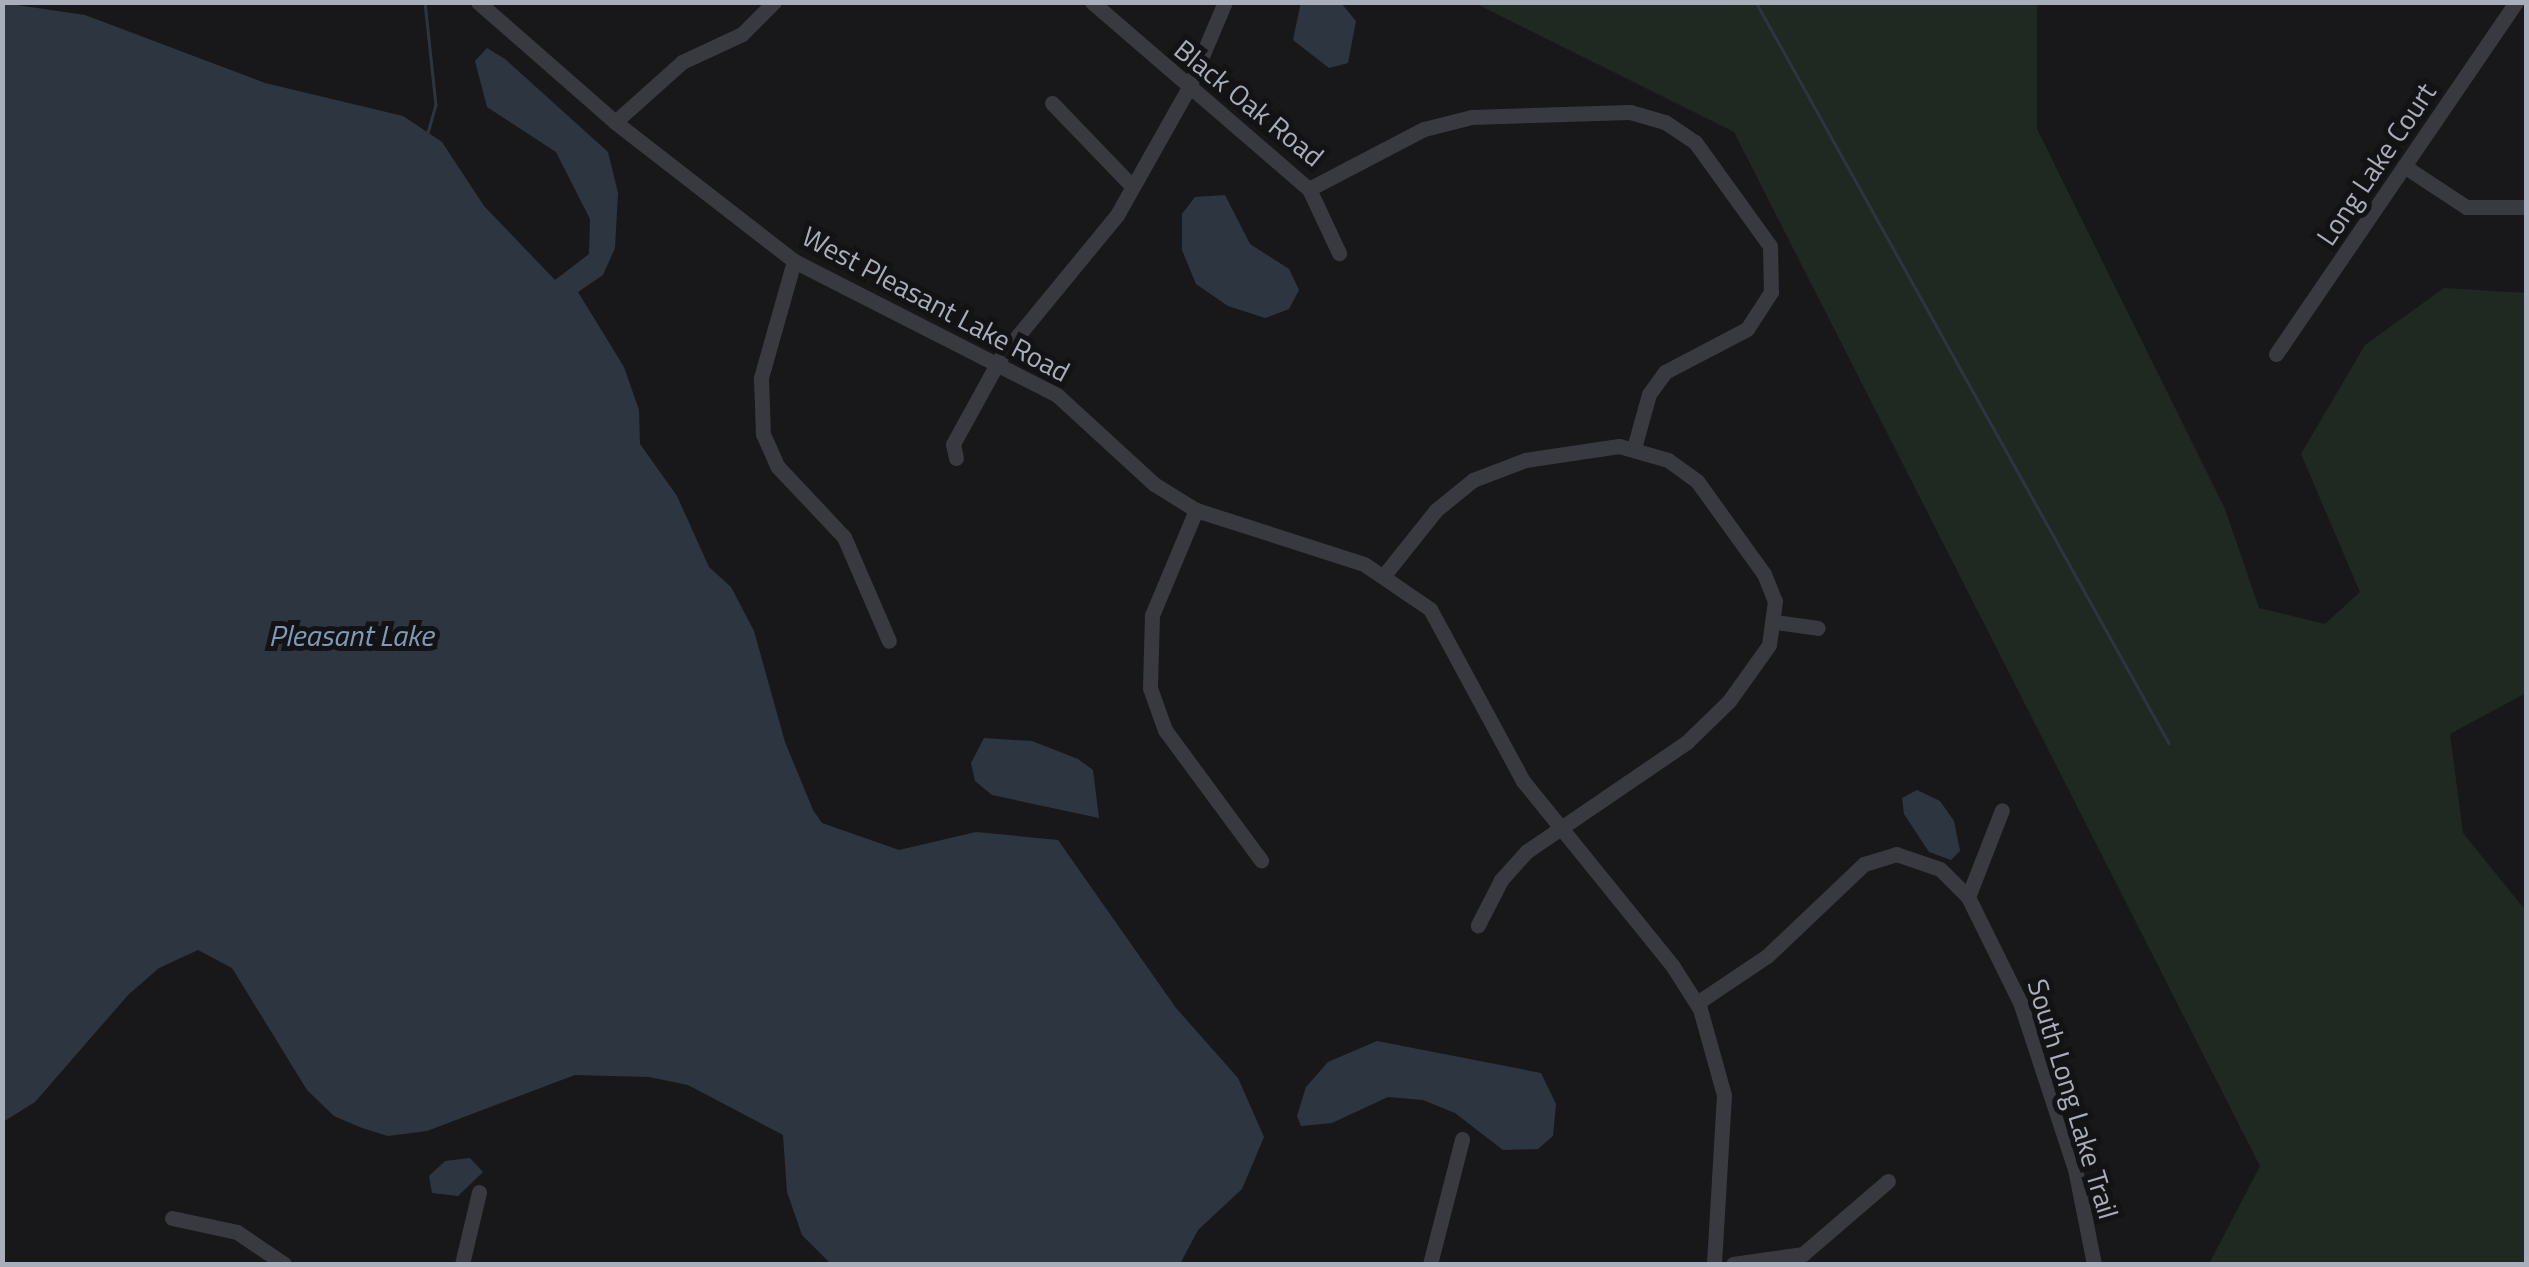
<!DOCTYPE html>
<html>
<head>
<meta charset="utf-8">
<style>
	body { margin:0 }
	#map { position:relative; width:2529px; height:1267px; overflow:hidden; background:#18181a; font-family:"Titillium Web",sans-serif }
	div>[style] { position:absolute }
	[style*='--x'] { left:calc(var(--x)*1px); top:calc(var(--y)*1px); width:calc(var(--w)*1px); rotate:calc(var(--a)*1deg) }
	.green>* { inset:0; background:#1f2921 }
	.water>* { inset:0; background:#2d3640 }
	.stream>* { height:2.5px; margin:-1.25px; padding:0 1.25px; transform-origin:1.25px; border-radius:1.25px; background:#2d3640 }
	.minor>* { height:15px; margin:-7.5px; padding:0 7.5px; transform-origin:7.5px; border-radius:7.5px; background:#393940 }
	span { translate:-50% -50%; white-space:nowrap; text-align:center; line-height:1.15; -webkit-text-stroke:10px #131315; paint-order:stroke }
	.street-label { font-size:28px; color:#a9aebb }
	.water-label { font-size:30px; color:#7e9ab8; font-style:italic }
	.frame { position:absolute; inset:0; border:5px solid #a9aebb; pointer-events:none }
</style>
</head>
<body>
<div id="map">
	<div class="green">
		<div style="clip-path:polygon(1475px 3px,2037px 3px,2037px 129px,2225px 509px,2259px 608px,2325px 624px,2360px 592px,2301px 454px,2365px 345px,2444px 288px,2526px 293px,2526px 693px,2450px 734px,2463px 833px,2526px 911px,2526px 1264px,2209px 1264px,2260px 1166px,1734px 132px)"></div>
	</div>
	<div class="water">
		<div style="clip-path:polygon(1301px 2px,1341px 3px,1356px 21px,1348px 63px,1329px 68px,1293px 40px)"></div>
		<div style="clip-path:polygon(3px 3px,85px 15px,265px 83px,403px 116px,442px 142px,484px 206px,555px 280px,589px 254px,590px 219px,556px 152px,487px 107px,475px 61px,487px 48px,505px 59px,608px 152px,618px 193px,615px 248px,603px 275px,578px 292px,624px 367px,639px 410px,640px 444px,677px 496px,709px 567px,731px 587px,754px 631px,785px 742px,813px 810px,822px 823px,899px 850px,976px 832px,1058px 840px,1176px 1008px,1238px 1078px,1264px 1137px,1242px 1189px,1198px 1230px,1180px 1264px,831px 1264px,802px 1235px,787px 1192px,783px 1135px,688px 1085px,649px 1077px,575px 1075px,427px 1131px,388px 1136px,362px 1128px,334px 1116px,307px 1090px,232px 968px,198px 950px,159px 968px,128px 995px,35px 1102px,3px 1122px)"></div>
		<div style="clip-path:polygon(1225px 195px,1250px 244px,1289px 269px,1299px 290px,1289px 309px,1265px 318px,1228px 306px,1196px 284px,1182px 250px,1182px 214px,1195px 197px)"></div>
		<div style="clip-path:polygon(984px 738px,1032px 741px,1078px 759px,1093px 770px,1099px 818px,992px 795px,975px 781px,971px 763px)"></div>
		<div style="clip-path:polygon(1917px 790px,1940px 801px,1954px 821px,1960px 851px,1951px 860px,1929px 852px,1904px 814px,1902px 798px)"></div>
		<div style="clip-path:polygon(1377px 1041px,1541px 1073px,1556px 1104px,1553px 1136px,1538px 1149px,1503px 1150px,1455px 1113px,1423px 1100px,1388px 1097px,1332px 1123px,1301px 1126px,1297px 1116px,1306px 1087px,1328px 1062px)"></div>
		<div style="clip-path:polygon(470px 1158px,483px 1172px,458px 1196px,432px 1193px,429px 1176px,445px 1161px)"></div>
	</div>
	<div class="stream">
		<div style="--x:425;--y:2;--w:104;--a:83.9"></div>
		<div style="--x:436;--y:105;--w:29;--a:106"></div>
		<div style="--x:1756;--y:2;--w:848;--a:60.87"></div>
	</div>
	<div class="minor">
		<div style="--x:478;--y:2;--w:182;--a:41.2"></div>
		<div style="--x:615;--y:122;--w:227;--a:37.8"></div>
		<div style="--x:794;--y:261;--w:295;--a:27"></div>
		<div style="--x:1057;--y:395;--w:132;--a:42.5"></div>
		<div style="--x:1154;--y:484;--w:49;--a:31.8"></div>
		<div style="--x:1196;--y:510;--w:176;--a:17.8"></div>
		<div style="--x:1364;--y:564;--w:80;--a:34.3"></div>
		<div style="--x:1430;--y:609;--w:196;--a:61.6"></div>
		<div style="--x:1523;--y:781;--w:237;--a:51"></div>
		<div style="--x:1672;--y:965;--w:52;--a:57.5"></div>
		<div style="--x:1700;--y:1009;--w:89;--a:74.4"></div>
		<div style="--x:1724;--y:1095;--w:169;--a:93.4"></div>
		<div style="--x:1092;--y:2;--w:286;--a:40.8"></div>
		<div style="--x:1309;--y:189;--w:71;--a:64.9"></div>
		<div style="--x:1052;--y:103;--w:114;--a:46.1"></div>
		<div style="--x:615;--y:122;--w:90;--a:-41.8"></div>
		<div style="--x:682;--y:62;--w:66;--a:-25"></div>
		<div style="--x:742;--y:34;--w:45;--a:-45"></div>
		<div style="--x:2404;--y:166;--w:74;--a:33.5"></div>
		<div style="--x:2466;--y:207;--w:60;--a:0"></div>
		<div style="--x:1309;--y:189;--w:130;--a:-27.6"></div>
		<div style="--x:1424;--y:129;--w:49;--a:-14.3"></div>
		<div style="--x:1471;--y:117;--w:159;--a:-1.8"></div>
		<div style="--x:1630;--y:112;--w:36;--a:16"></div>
		<div style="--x:1665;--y:122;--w:36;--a:34"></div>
		<div style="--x:1695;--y:142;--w:128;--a:54.2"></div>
		<div style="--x:1770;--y:246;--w:46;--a:88.8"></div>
		<div style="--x:1771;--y:292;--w:44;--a:123"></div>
		<div style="--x:1747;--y:329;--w:93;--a:152.3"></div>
		<div style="--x:1665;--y:372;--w:27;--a:126"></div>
		<div style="--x:1649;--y:394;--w:56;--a:105.5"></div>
		<div style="--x:794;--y:261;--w:122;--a:105.8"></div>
		<div style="--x:761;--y:378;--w:56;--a:88"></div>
		<div style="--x:763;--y:434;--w:36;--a:66"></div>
		<div style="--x:778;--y:467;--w:96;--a:46.7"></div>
		<div style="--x:844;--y:537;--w:113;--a:66.6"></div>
		<div style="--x:2276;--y:354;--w:426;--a:-55.7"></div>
		<div style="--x:956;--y:458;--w:14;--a:-102"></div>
		<div style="--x:953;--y:444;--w:102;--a:-61.2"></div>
		<div style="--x:1002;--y:355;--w:181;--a:-50.6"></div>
		<div style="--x:1117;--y:215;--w:145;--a:-60.6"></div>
		<div style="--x:1188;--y:89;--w:95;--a:-67"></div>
		<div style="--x:1196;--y:510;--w:114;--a:112.7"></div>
		<div style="--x:1152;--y:615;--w:73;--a:91.6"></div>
		<div style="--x:1150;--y:688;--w:45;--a:70.3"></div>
		<div style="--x:1165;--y:730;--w:162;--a:53.6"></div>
		<div style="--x:1385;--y:574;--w:82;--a:-51.4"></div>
		<div style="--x:1436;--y:510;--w:48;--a:-39"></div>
		<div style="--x:1473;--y:480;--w:56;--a:-21"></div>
		<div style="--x:1525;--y:460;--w:95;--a:-8.5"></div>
		<div style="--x:1619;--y:446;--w:51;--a:15.9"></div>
		<div style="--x:1668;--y:460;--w:36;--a:36"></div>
		<div style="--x:1697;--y:481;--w:115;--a:54.2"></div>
		<div style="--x:1764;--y:574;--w:29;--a:68"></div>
		<div style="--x:1775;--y:601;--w:44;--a:97.8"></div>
		<div style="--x:1769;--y:645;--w:69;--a:125.5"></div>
		<div style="--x:1729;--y:701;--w:59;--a:135.7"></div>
		<div style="--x:1687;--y:742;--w:194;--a:145.7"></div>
		<div style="--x:1527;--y:851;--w:39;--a:132"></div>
		<div style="--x:1501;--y:880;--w:51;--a:117.1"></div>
		<div style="--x:1776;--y:622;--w:42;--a:8.1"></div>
		<div style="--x:1968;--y:897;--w:93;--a:-68.7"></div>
		<div style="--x:1697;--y:1003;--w:84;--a:-33.9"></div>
		<div style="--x:1767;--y:956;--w:134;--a:-43.5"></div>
		<div style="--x:1864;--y:864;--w:34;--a:-17"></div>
		<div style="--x:1896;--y:854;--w:46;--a:18.8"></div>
		<div style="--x:1940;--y:869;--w:40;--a:45"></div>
		<div style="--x:1968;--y:897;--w:117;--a:63.7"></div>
		<div style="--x:2020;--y:1002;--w:176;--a:71.8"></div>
		<div style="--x:2075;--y:1169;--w:97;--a:78.7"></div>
		<div style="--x:172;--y:1218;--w:66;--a:12.2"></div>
		<div style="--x:237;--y:1232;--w:57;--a:34.2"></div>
		<div style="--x:462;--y:1264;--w:74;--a:-76.7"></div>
		<div style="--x:1430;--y:1264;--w:129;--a:-75.6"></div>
		<div style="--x:1733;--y:1264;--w:71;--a:-8.1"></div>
		<div style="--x:1803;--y:1254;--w:112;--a:-40.7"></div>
	</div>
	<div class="street-label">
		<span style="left:1249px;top:103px;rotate:39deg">Black Oak Road</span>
		<span style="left:2376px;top:164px;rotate:-56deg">Long Lake Court</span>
		<span style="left:936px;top:304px;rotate:28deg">West Pleasant Lake Road</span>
		<span style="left:2073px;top:1099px;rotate:73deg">South Long Lake Trail</span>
	</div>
	<div class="water-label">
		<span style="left:351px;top:635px">Pleasant Lake</span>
	</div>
	<div class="frame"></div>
</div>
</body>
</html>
